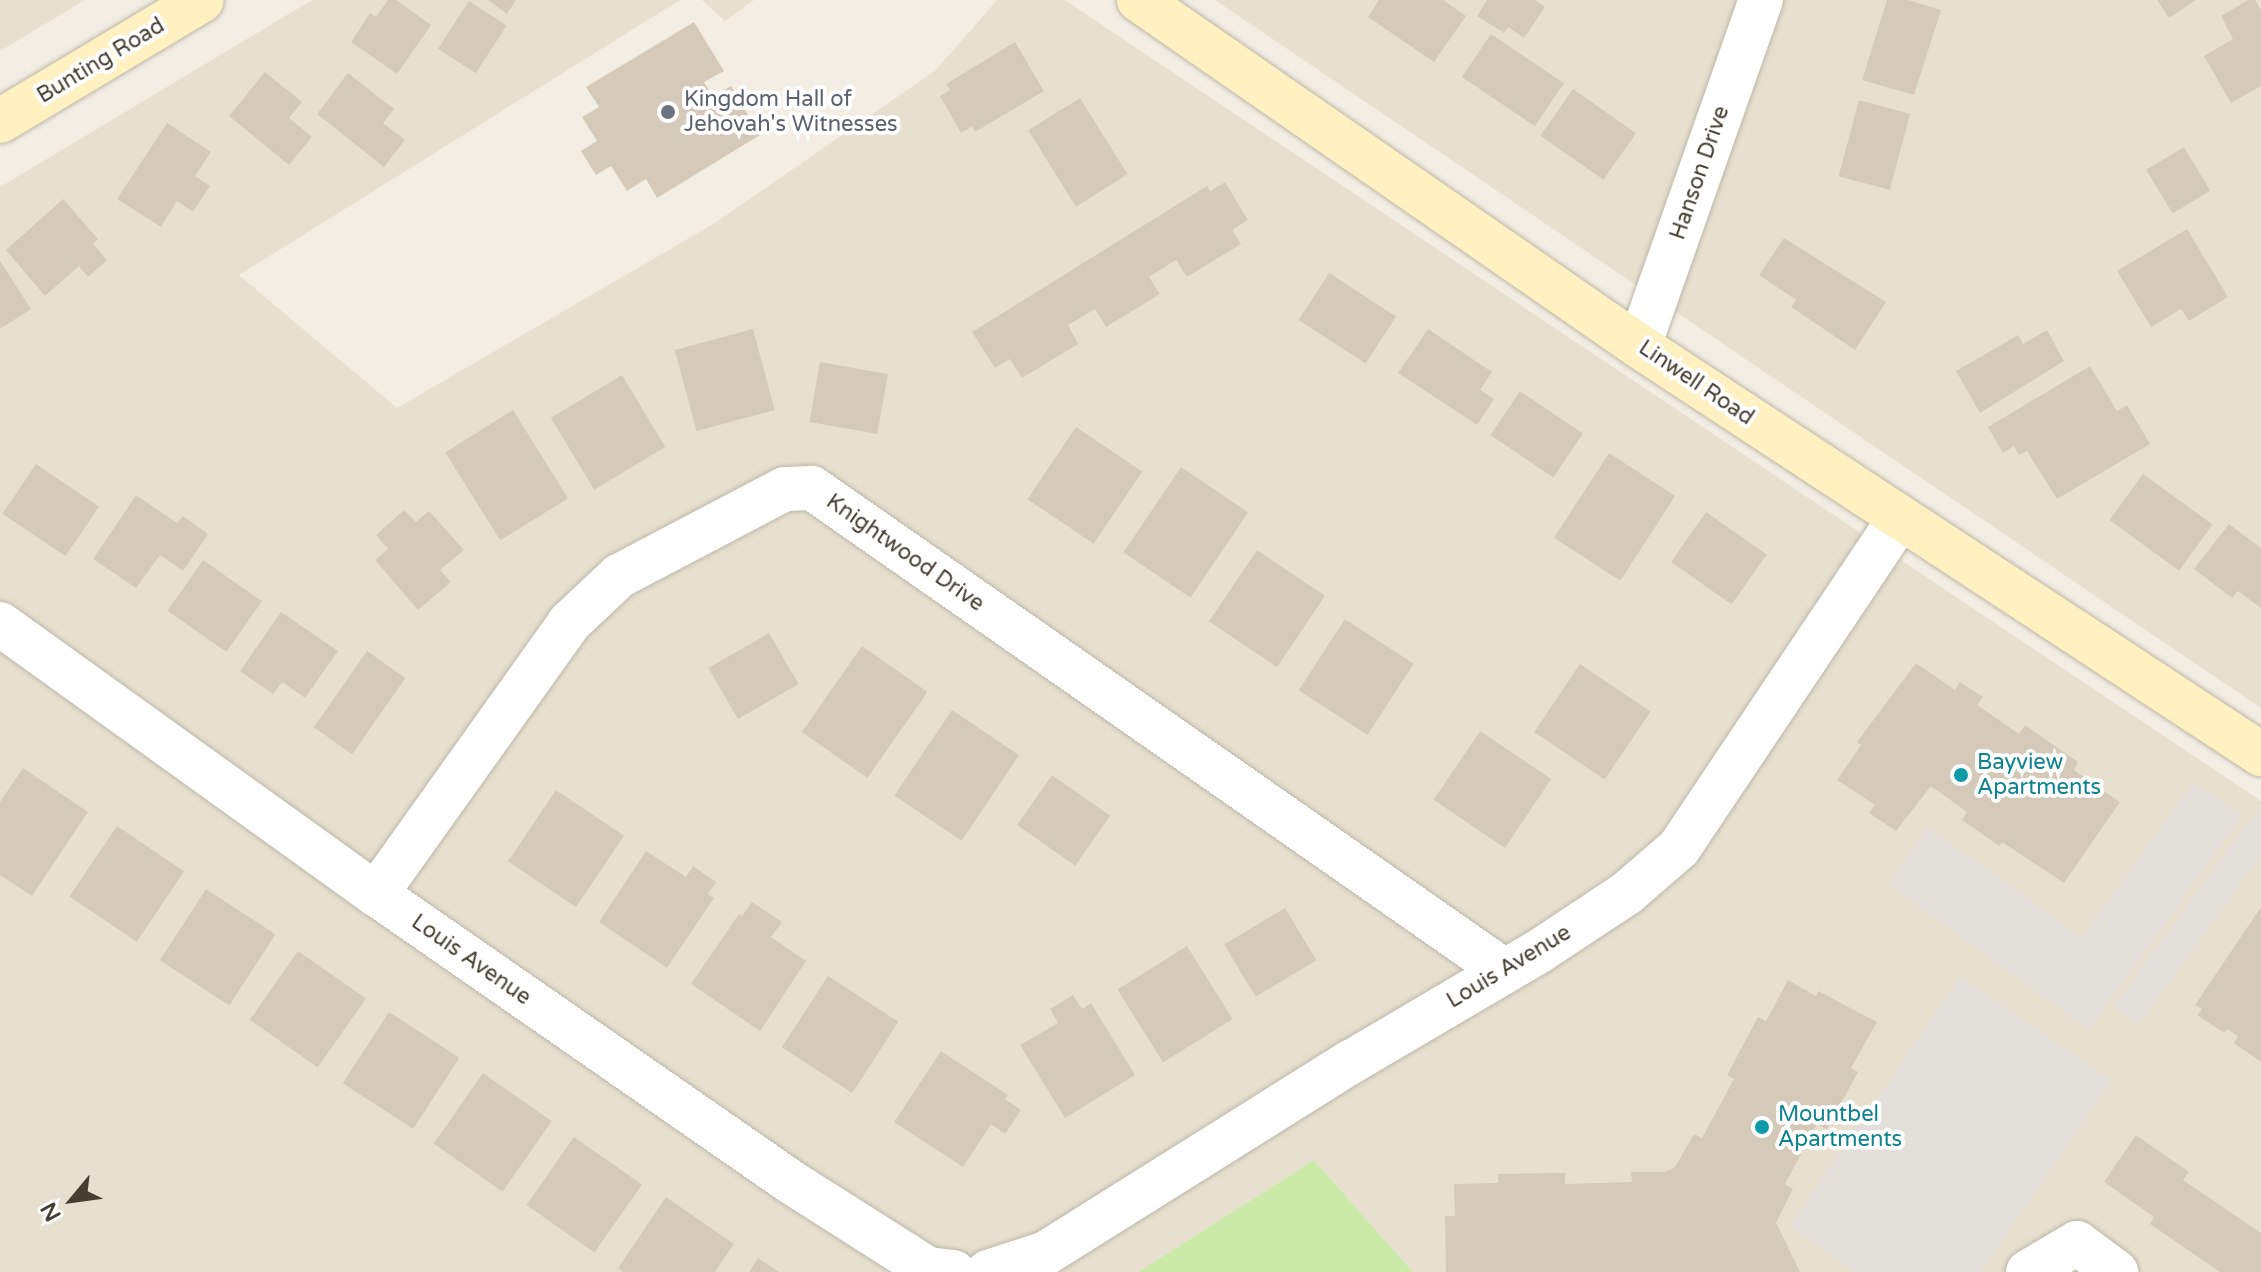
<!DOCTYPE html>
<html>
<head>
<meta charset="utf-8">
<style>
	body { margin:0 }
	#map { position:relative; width:2261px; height:1272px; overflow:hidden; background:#f3eee4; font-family:"Varela Round",sans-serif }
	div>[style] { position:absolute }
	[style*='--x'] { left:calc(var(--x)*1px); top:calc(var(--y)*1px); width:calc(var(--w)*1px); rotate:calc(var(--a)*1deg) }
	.residential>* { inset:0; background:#e7e0d1 }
	.green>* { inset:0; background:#cce9aa }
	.parking>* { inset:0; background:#e3e0dc }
	.building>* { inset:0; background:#d5cab9; transform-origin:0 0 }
	.roads { filter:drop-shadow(0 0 2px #beb6a6) drop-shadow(0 0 2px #beb6a6) }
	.minor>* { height:44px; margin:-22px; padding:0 22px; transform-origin:22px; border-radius:22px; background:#fff }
	.secondary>* { height:44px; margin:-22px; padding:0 22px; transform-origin:22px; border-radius:22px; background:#fff1c1 }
	.dots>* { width:22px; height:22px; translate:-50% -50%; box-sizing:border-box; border:4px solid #fff; border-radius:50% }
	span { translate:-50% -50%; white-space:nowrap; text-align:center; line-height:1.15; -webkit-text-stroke:8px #fff; paint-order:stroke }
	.street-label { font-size:22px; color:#453e33 }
	.worship-label { font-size:22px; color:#5b616d }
	.left { translate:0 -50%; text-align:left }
	.culture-label { font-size:22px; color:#0d838f }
	.north { position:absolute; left:32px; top:1160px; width:80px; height:80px; -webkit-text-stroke:6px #fff; paint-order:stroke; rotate:241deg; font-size:22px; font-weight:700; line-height:32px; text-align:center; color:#453e33 }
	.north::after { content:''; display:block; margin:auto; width:28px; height:36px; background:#453e33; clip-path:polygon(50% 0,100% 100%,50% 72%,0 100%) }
</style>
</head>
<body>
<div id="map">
	<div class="residential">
		<div style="clip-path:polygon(0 0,85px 0,0 51px)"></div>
		<div style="clip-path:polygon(312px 0,680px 0,239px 275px,397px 408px,715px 223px,936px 70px,997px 0,1065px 0,2261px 801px,2261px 1272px,1413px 1272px,1314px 1160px,1138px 1272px,0 1272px,0 187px)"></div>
		<div style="clip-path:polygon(702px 0,754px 0,725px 21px)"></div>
		<div style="clip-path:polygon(1215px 0,2261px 0,2261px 708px)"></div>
	</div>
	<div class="green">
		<div style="clip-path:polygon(1314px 1160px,1413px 1272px,1138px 1272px)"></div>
	</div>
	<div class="parking">
		<div style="clip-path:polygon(2194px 782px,2241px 816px,2089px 1029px,1889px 884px,1929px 828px,2082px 938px)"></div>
		<div style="clip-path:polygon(2259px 809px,2261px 855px,2138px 1024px,2114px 1006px)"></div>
		<div style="clip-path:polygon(1961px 977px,2111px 1081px,1980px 1272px,1857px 1272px,1790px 1226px)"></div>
	</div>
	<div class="building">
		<div style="clip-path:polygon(388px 0,396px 0,431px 25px,397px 74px,351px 42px,370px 13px,376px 17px)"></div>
		<div style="clip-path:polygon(488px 0,516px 0,507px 14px)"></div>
		<div style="clip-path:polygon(1379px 0,1443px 0,1466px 16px,1434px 62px,1368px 17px)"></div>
		<div style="clip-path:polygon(1487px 0,1535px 0,1545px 7px,1524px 38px,1508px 27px,1504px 33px,1477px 16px)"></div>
		<div style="clip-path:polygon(1887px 0,1908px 0,1941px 10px,1914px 95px,1862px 80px)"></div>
		<div style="clip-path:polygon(2157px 0,2196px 0,2169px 18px)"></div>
		<div style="clip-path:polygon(2248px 0,2255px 0,2261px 10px,2261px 86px,2231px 103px,2204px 56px,2233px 39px,2221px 16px)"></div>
		<div style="left:469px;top:1px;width:45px;height:57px;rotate:33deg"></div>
		<div style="clip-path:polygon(694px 22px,724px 71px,704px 82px,713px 97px,731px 86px,760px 135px,657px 198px,646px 179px,627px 191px,611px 166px,596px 175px,581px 151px,597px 141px,582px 117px,599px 107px,586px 87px)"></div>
		<div style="left:1491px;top:34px;width:88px;height:52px;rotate:34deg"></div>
		<div style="clip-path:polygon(1015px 42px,1044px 91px,975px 132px,972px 126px,961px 133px,940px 96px,950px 90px,946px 84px)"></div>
		<div style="clip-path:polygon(265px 72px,302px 102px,289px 118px,312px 137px,289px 165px,229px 116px)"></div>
		<div style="clip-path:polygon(348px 73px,394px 109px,383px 123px,405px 140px,384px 167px,317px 114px)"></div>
		<div style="left:1573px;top:89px;width:77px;height:57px;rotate:35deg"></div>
		<div style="left:1080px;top:98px;width:90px;height:61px;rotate:58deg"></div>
		<div style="left:1859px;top:100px;width:53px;height:79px;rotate:15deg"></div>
		<div style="clip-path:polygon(167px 123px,211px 152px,195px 176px,210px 186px,193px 212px,177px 201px,161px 227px,117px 199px)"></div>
		<div style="left:2184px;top:147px;width:51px;height:44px;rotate:59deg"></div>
		<div style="clip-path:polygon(1225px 182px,1248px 220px,1232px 230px,1241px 244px,1187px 277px,1176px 260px,1149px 277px,1160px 294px,1106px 327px,1095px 309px,1068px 325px,1078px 344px,1022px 378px,1010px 359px,995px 368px,972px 332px,1207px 186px,1210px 191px)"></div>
		<div style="clip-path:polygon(63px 199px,98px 239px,93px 244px,107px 260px,88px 277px,79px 266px,45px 296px,6px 250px)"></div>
		<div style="clip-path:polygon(2187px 229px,2228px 297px,2189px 321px,2181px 309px,2151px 327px,2117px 271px)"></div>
		<div style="clip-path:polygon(1784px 238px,1886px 302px,1855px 350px,1791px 307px,1796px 300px,1759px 275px)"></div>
		<div style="clip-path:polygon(0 261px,31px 309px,0 329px)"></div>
		<div style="left:1329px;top:273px;width:80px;height:56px;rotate:33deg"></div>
		<div style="left:753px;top:329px;width:84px;height:81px;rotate:75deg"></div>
		<div style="clip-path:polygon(1428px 329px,1492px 372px,1480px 390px,1494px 399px,1477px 425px,1398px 373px)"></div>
		<div style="clip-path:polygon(2047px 330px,2064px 361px,1980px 413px,1956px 371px,2018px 335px,2023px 344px)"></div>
		<div style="left:820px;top:362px;width:69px;height:61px;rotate:10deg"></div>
		<div style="clip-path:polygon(2090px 366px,2117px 411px,2127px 405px,2150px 444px,2057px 499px,2027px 451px,2019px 455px,2014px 446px,2003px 453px,1988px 427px)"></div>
		<div style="left:622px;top:375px;width:84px;height:83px;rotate:59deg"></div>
		<div style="left:1520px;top:391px;width:76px;height:53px;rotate:34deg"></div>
		<div style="left:513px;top:410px;width:104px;height:80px;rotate:58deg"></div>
		<div style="left:1076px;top:427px;width:80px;height:87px;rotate:34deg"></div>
		<div style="left:1609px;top:453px;width:79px;height:101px;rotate:33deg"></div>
		<div style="left:36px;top:464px;width:76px;height:60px;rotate:34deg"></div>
		<div style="left:1181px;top:467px;width:81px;height:103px;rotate:34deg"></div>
		<div style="left:2143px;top:474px;width:86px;height:57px;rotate:36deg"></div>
		<div style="clip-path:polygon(136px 495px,177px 523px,183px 516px,208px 534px,183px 571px,160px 555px,136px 588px,93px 559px)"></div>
		<div style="clip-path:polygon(404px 510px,416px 522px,429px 511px,464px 550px,440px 570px,451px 582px,418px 610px,375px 560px,388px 549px,376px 535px)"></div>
		<div style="left:1706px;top:512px;width:74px;height:61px;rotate:35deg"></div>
		<div style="clip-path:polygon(2229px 524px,2261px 548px,2261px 608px,2238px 591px,2232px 598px,2194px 569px)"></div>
		<div style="left:1257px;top:550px;width:82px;height:86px;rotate:34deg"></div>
		<div style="left:203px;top:560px;width:72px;height:62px;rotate:35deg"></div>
		<div style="clip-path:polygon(281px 612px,338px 651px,305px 698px,282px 682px,273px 694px,240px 671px)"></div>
		<div style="left:1345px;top:619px;width:82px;height:85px;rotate:33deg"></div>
		<div style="left:769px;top:633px;width:59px;height:70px;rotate:60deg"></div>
		<div style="left:862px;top:646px;width:80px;height:105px;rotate:35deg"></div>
		<div style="left:367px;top:651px;width:47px;height:93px;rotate:35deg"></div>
		<div style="clip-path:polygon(1916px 663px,1955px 690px,1960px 682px,1983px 697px,1977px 705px,2019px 734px,2025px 725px,2078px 762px,2074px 770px,2120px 802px,2064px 883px,2002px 842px,1999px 846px,1962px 820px,1967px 812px,1931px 786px,1896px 831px,1869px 813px,1875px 805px,1837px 780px,1861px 745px,1857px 742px)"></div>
		<div style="left:1580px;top:664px;width:85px;height:82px;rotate:34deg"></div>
		<div style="left:952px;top:710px;width:81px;height:103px;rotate:34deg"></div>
		<div style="left:1480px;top:731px;width:86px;height:83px;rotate:34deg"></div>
		<div style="clip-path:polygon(23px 768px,88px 812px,32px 896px,0 875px,0 802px)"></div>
		<div style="left:1052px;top:775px;width:71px;height:61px;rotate:35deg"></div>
		<div style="left:556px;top:790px;width:82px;height:86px;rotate:34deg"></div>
		<div style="left:117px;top:826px;width:81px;height:85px;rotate:34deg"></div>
		<div style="clip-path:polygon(646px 851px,686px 877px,693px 866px,716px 882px,708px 894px,714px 898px,667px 968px,599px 922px)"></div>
		<div style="left:206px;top:889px;width:83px;height:85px;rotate:33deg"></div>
		<div style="clip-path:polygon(752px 902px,782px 922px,771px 937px,806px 961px,760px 1031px,691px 984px,739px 914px,742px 916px)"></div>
		<div style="clip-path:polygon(2261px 907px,2261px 1062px,2234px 1043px,2238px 1036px,2227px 1029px,2224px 1033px,2197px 1015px,2202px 1009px,2195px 1005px)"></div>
		<div style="left:1285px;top:908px;width:61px;height:71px;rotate:59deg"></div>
		<div style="left:1187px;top:946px;width:86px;height:82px;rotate:58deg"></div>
		<div style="left:298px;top:951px;width:83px;height:84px;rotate:35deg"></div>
		<div style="left:828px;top:976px;width:84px;height:85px;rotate:33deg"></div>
		<div style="clip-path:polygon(1788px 980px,1816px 996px,1818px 991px,1877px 1022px,1851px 1068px,1858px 1072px,1827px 1129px,1817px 1124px,1785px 1184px,1793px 1189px,1776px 1223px,1800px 1272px,1446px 1272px,1445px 1216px,1455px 1216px,1454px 1184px,1498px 1183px,1498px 1174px,1565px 1173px,1565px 1184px,1632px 1182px,1631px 1172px,1665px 1172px,1675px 1167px,1694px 1134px,1702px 1138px,1734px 1079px,1727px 1075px,1758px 1017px,1766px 1021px)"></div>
		<div style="clip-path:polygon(1073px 995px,1082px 1009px,1091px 1003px,1135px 1075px,1065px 1118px,1020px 1045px,1058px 1023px,1050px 1009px)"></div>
		<div style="left:389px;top:1012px;width:84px;height:85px;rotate:33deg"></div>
		<div style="clip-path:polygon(941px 1051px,1008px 1095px,1005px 1099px,1021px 1110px,1005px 1134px,991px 1124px,963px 1167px,894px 1122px)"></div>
		<div style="left:483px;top:1073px;width:84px;height:86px;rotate:35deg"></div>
		<div style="clip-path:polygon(2136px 1135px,2189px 1172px,2183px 1180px,2261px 1233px,2261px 1272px,2220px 1272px,2150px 1224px,2154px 1217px,2104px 1182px)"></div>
		<div style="left:574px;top:1137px;width:83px;height:83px;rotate:35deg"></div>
		<div style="clip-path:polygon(666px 1197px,734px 1244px,715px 1272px,623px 1272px,618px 1268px)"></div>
		<div style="clip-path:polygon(758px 1258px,779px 1272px,749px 1272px)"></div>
	</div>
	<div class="roads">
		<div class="minor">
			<div style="--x:1639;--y:346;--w:367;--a:-70.6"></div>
			<div style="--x:0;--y:624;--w:463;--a:35.7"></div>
			<div style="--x:376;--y:894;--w:505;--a:34.76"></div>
			<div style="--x:791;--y:1182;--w:162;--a:32.4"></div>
			<div style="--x:928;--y:1269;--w:26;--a:7"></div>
			<div style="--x:376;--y:894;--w:333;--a:-54.5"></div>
			<div style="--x:569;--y:623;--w:69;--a:-43.2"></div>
			<div style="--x:619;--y:576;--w:187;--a:-27.7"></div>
			<div style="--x:785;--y:489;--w:27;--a:-2"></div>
			<div style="--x:812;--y:488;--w:842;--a:34.9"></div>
			<div style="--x:988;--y:1272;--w:61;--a:-18.1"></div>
			<div style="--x:1046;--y:1253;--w:360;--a:-32.1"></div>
			<div style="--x:1351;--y:1062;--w:217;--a:-30.5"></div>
			<div style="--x:1538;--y:952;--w:107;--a:-33.5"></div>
			<div style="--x:1627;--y:893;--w:69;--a:-40.9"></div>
			<div style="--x:1679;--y:848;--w:397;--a:-56.2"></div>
			<div style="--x:2028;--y:1272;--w:57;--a:-30.6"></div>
			<div style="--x:2077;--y:1243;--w:49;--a:36.6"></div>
		</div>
		<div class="secondary">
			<div style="--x:1139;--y:0;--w:608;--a:34.68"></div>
			<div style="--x:1639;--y:346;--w:744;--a:33.26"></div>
			<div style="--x:0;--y:121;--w:235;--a:-30.9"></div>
		</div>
	</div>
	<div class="dots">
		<div style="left:668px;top:112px;background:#6b7280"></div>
		<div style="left:1961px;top:775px;background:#0f9aa8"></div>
		<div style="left:1762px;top:1127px;background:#0f9aa8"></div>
	</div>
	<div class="street-label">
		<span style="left:101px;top:61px;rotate:-31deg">Bunting Road</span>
		<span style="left:1700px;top:173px;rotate:-71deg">Hanson Drive</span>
		<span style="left:1696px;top:383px;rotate:34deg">Linwell Road</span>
		<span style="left:905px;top:553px;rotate:35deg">Knightwood Drive</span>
		<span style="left:471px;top:960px;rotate:35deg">Louis Avenue</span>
		<span style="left:1509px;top:967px;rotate:-31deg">Louis Avenue</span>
	</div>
	<div class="worship-label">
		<span class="left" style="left:684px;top:112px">Kingdom Hall of<br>Jehovah's Witnesses</span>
	</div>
	<div class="culture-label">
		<span class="left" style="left:1977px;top:775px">Bayview<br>Apartments</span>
		<span class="left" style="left:1778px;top:1127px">Mountbel<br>Apartments</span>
	</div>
	<div class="north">N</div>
</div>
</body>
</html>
